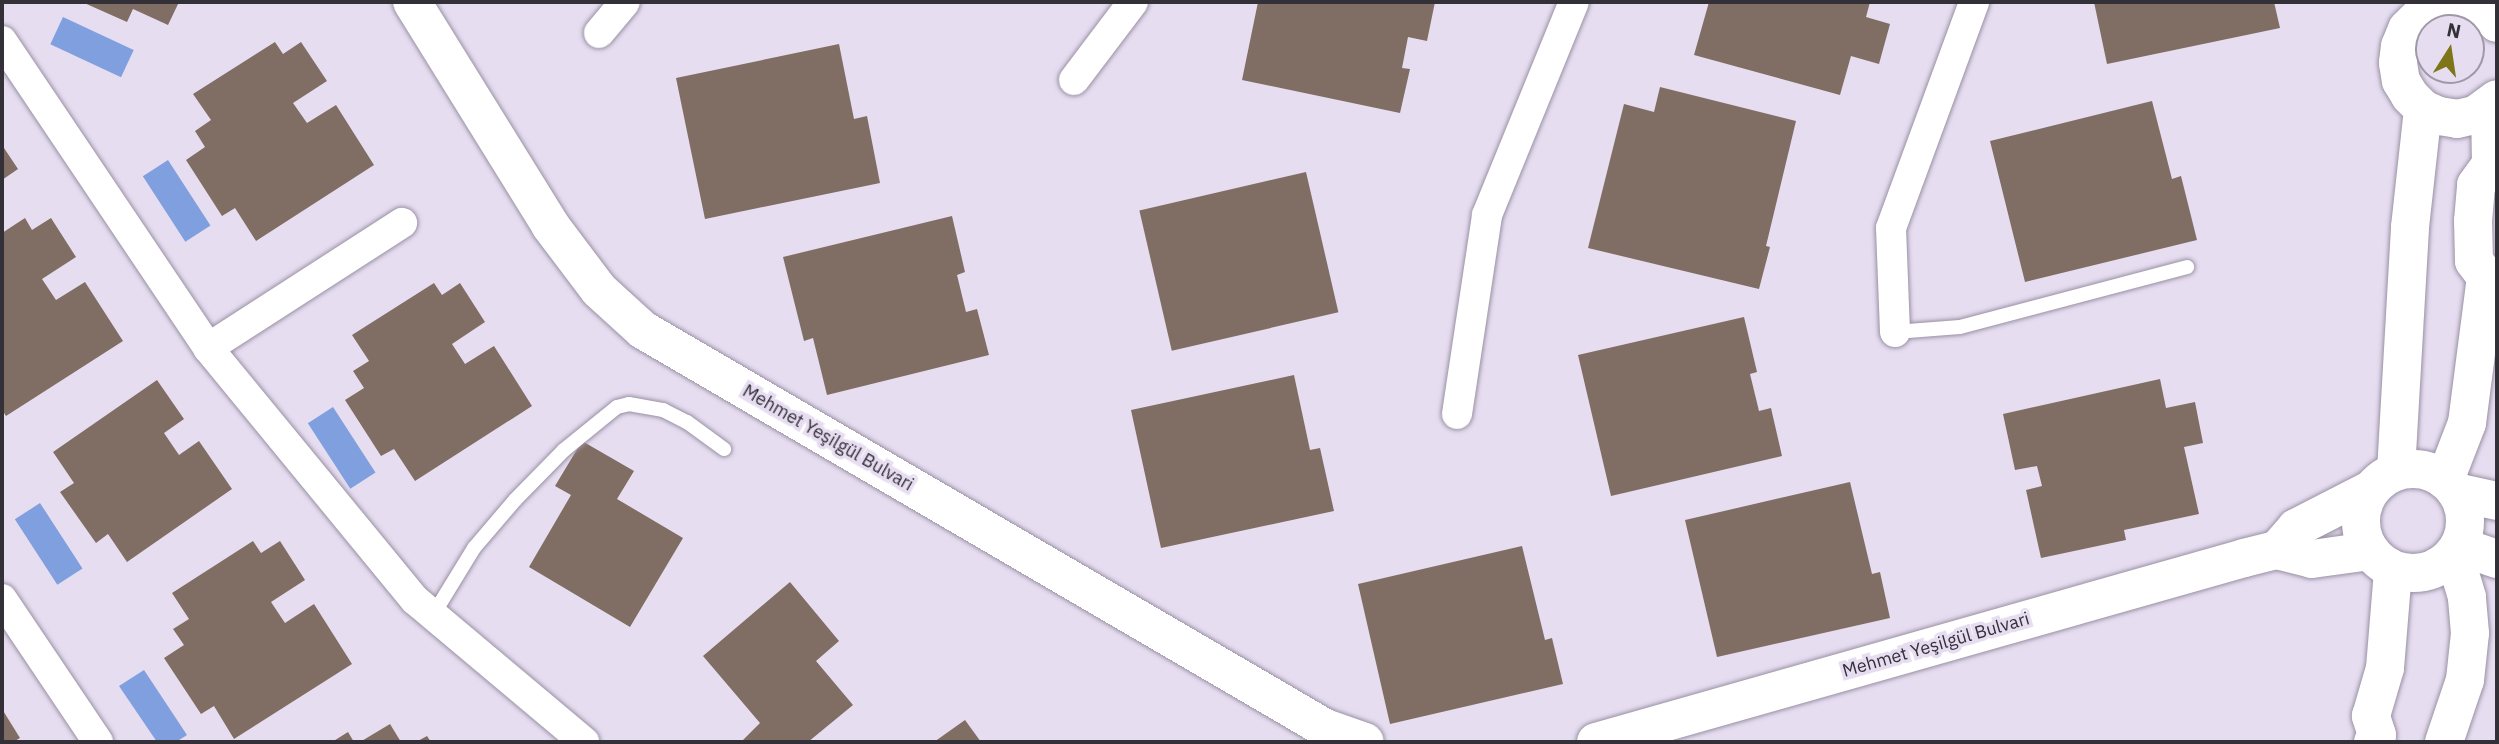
<!DOCTYPE html>
<html>
<head>
<meta charset="utf-8">
<style>
	body { margin:0 }
	#map { position:relative; width:2499px; height:744px; overflow:hidden; background:#e6ddf1; font-family:"IBM Plex Sans",sans-serif }
	div>[style] { position:absolute }
	[style*='--x'] { left:calc(var(--x)*1px); top:calc(var(--y)*1px); width:calc(var(--w)*1px); rotate:calc(var(--a)*1deg) }
	.water>* { inset:0; background:#7f9fde; transform-origin:0 0 }
	.building>* { inset:0; background:#806d63; transform-origin:0 0 }
	.roads { filter:drop-shadow(0 0 2px #9990a3) drop-shadow(0 0 2px #9990a3) }
	.lane>* { height:14px; margin:-7px; padding:0 7px; transform-origin:7px; border-radius:7px; background:#fff }
	.street>* { height:30px; margin:-15px; padding:0 15px; transform-origin:15px; border-radius:15px; background:#fff }
	.secondary>* { height:38px; margin:-19px; padding:0 19px; transform-origin:19px; border-radius:19px; background:#fff }
	.secondary>.ring { margin:-19px; padding:0; box-sizing:content-box; background:none; border:38px solid #fff; border-radius:50% }
	span { translate:-50% -50%; white-space:nowrap; text-align:center; line-height:1.15; -webkit-text-stroke:7px #e6ddf1; paint-order:stroke }
	.street-label { font-size:18px; color:#343038 }
	.frame { position:absolute; inset:0; border:4px solid #343038; pointer-events:none }
	.north { position:absolute; left:2415px; top:14px; width:70px; height:70px; box-sizing:border-box; background:#e6ddf1; border:2px solid #9f98a7; border-radius:50%; rotate:12deg; font-size:19px; font-weight:700; line-height:28px; text-align:center; color:#343038 }
	.north::after { content:''; display:block; margin:auto; width:24px; height:32px; background:#7d7518; clip-path:polygon(50% 0,100% 100%,50% 72%,0 100%) }
</style>
</head>
<body>
<div id="map">
	<div class="water">
		<div style="left:63px;top:17px;width:78px;height:30px;rotate:25deg"></div>
		<div style="left:168px;top:160px;width:78px;height:30px;rotate:57deg"></div>
		<div style="left:333px;top:407px;width:78px;height:30px;rotate:57deg"></div>
		<div style="left:40px;top:503px;width:78px;height:30px;rotate:57deg"></div>
		<div style="clip-path:polygon(144px 670px,187px 735px,176px 742px,157px 742px,119px 686px)"></div>
	</div>
	<div class="building">
		<div style="clip-path:polygon(82px 2px,179px 2px,168px 25px,133px 9px,127px 22px)"></div>
		<div style="clip-path:polygon(1258px 2px,1435px 2px,1427px 41px,1408px 37px,1402px 68px,1410px 69px,1400px 113px,1242px 80px)"></div>
		<div style="clip-path:polygon(1709px 2px,1870px 2px,1866px 17px,1890px 24px,1879px 64px,1851px 56px,1840px 95px,1694px 55px)"></div>
		<div style="clip-path:polygon(2094px 2px,2274px 2px,2280px 28px,2107px 64px)"></div>
		<div style="clip-path:polygon(275px 42px,283px 54px,301px 42px,327px 81px,293px 103px,307px 123px,336px 105px,374px 165px,256px 241px,235px 208px,222px 216px,186px 160px,205px 147px,195px 131px,211px 120px,193px 94px)"></div>
		<div style="clip-path:polygon(839px 44px,854px 119px,867px 116px,880px 183px,705px 219px,676px 78px)"></div>
		<div style="clip-path:polygon(1660px 87px,1796px 121px,1766px 246px,1770px 247px,1759px 289px,1588px 248px,1624px 104px,1654px 112px)"></div>
		<div style="clip-path:polygon(2152px 101px,2172px 179px,2181px 176px,2197px 240px,2025px 282px,1990px 141px)"></div>
		<div style="clip-path:polygon(2px 145px,18px 169px,2px 180px)"></div>
		<div style="left:1306px;top:172px;width:144px;height:171px;rotate:77deg"></div>
		<div style="clip-path:polygon(952px 216px,965px 272px,957px 275px,966px 312px,977px 309px,989px 355px,827px 395px,813px 338px,804px 341px,783px 257px)"></div>
		<div style="clip-path:polygon(25px 218px,32px 230px,51px 218px,76px 257px,42px 279px,56px 300px,85px 282px,123px 341px,6px 416px,2px 410px,2px 233px)"></div>
		<div style="clip-path:polygon(434px 283px,442px 295px,460px 283px,485px 322px,452px 344px,465px 364px,494px 346px,532px 406px,415px 481px,394px 449px,381px 456px,345px 400px,364px 388px,353px 371px,369px 361px,352px 335px)"></div>
		<div style="clip-path:polygon(1744px 317px,1757px 372px,1750px 374px,1759px 411px,1771px 408px,1782px 456px,1611px 496px,1578px 355px)"></div>
		<div style="clip-path:polygon(1294px 375px,1310px 450px,1320px 448px,1334px 511px,1161px 548px,1131px 410px)"></div>
		<div style="clip-path:polygon(2160px 379px,2166px 408px,2195px 402px,2203px 443px,2184px 447px,2199px 514px,2124px 530px,2126px 540px,2041px 558px,2026px 490px,2042px 486px,2037px 466px,2015px 470px,2003px 414px)"></div>
		<div style="clip-path:polygon(157px 380px,184px 419px,164px 433px,179px 455px,199px 441px,232px 489px,127px 562px,108px 534px,96px 543px,60px 492px,74px 483px,53px 452px)"></div>
		<div style="clip-path:polygon(582px 441px,634px 471px,617px 499px,683px 538px,630px 627px,529px 567px,571px 495px,555px 486px)"></div>
		<div style="clip-path:polygon(1850px 482px,1872px 574px,1880px 572px,1890px 618px,1717px 657px,1685px 520px)"></div>
		<div style="clip-path:polygon(253px 541px,261px 553px,280px 541px,305px 580px,271px 602px,285px 623px,314px 604px,352px 664px,234px 739px,214px 706px,201px 714px,164px 658px,184px 645px,173px 629px,189px 619px,172px 593px)"></div>
		<div style="clip-path:polygon(1522px 546px,1545px 640px,1552px 638px,1563px 684px,1390px 724px,1358px 584px)"></div>
		<div style="clip-path:polygon(790px 582px,839px 641px,816px 661px,853px 705px,808px 742px,741px 742px,760px 723px,703px 656px)"></div>
		<div style="clip-path:polygon(2px 709px,20px 738px,13px 742px,2px 742px)"></div>
		<div style="clip-path:polygon(965px 720px,981px 742px,934px 742px)"></div>
		<div style="clip-path:polygon(390px 724px,401px 742px,360px 742px)"></div>
		<div style="clip-path:polygon(348px 732px,354px 742px,332px 742px)"></div>
		<div style="clip-path:polygon(427px 736px,431px 742px,416px 742px)"></div>
	</div>
	<div class="roads">
		<div class="lane">
			<div style="--x:1895;--y:332;--w:65;--a:-4.4"></div>
			<div style="--x:1960;--y:327;--w:235;--a:-14.8"></div>
			<div style="--x:433;--y:615;--w:79;--a:-58.5"></div>
			<div style="--x:474;--y:548;--w:63;--a:-49.5"></div>
			<div style="--x:515;--y:500;--w:70;--a:-45.6"></div>
			<div style="--x:564;--y:450;--w:68;--a:-39.1"></div>
			<div style="--x:617;--y:407;--w:12;--a:-14"></div>
			<div style="--x:629;--y:404;--w:35;--a:10"></div>
			<div style="--x:663;--y:410;--w:27;--a:27"></div>
			<div style="--x:687;--y:422;--w:46;--a:36.1"></div>
		</div>
		<div class="street">
			<div style="--x:599;--y:33;--w:40;--a:-50"></div>
			<div style="--x:2;--y:41;--w:370;--a:56.1"></div>
			<div style="--x:208;--y:348;--w:326;--a:50.6"></div>
			<div style="--x:415;--y:600;--w:221;--a:40"></div>
			<div style="--x:1074;--y:80;--w:98;--a:-52.9"></div>
			<div style="--x:1895;--y:332;--w:104;--a:-92.2"></div>
			<div style="--x:1891;--y:228;--w:241;--a:-69.8"></div>
			<div style="--x:208;--y:348;--w:231;--a:-32.8"></div>
			<div style="--x:1457;--y:414;--w:201;--a:-81.4"></div>
			<div style="--x:1487;--y:215;--w:230;--a:-67.8"></div>
			<div style="--x:2;--y:599;--w:172;--a:56.1"></div>
		</div>
		<div class="secondary">
			<div style="--x:412;--y:2;--w:262;--a:58.2"></div>
			<div style="--x:550;--y:225;--w:81;--a:53"></div>
			<div style="--x:599;--y:290;--w:59;--a:42.3"></div>
			<div style="--x:643;--y:330;--w:790;--a:30.27"></div>
			<div style="--x:1325;--y:728;--w:42;--a:19.3"></div>
			<div style="--x:2497;--y:23;--w:14;--a:-135"></div>
			<div style="--x:2487;--y:13;--w:17;--a:-156"></div>
			<div style="--x:2471;--y:6;--w:21;--a:-172"></div>
			<div style="--x:2450;--y:3;--w:16;--a:165"></div>
			<div style="--x:2435;--y:7;--w:17;--a:149"></div>
			<div style="--x:2420;--y:16;--w:18;--a:135"></div>
			<div style="--x:2407;--y:29;--w:18;--a:112"></div>
			<div style="--x:2400;--y:46;--w:17;--a:97"></div>
			<div style="--x:2398;--y:63;--w:18;--a:81"></div>
			<div style="--x:2401;--y:81;--w:17;--a:59"></div>
			<div style="--x:2410;--y:96;--w:18;--a:45"></div>
			<div style="--x:2423;--y:109;--w:17;--a:24"></div>
			<div style="--x:2439;--y:116;--w:18;--a:9"></div>
			<div style="--x:2457;--y:119;--w:18;--a:-13"></div>
			<div style="--x:2475;--y:115;--w:27;--a:-36"></div>
			<div class="ring" style="left:2361px;top:469px;width:66px;height:66px"></div>
			<div style="--x:2396;--y:471;--w:244;--a:-86.7"></div>
			<div style="--x:2410;--y:227;--w:119;--a:-83.7"></div>
			<div style="--x:2445;--y:480;--w:61;--a:-68.9"></div>
			<div style="--x:2467;--y:423;--w:147;--a:-82.6"></div>
			<div style="--x:2486;--y:277;--w:20;--a:-127"></div>
			<div style="--x:2474;--y:261;--w:40;--a:-91.4"></div>
			<div style="--x:2473;--y:221;--w:36;--a:-85"></div>
			<div style="--x:2476;--y:185;--w:26;--a:-54"></div>
			<div style="--x:2491;--y:164;--w:58;--a:-91"></div>
			<div style="--x:2456;--y:492;--w:42;--a:12.4"></div>
			<div style="--x:2459;--y:546;--w:40;--a:18.9"></div>
			<div style="--x:2277;--y:550;--w:29;--a:-49"></div>
			<div style="--x:2296;--y:528;--w:83;--a:-27.2"></div>
			<div style="--x:1596;--y:742;--w:674;--a:-15.85"></div>
			<div style="--x:2244;--y:558;--w:34;--a:-14"></div>
			<div style="--x:2277;--y:550;--w:36;--a:14"></div>
			<div style="--x:2312;--y:559;--w:59;--a:-7.9"></div>
			<div style="--x:2373;--y:742;--w:8;--a:-60"></div>
			<div style="--x:2377;--y:735;--w:20;--a:-108"></div>
			<div style="--x:2371;--y:716;--w:50;--a:-73.7"></div>
			<div style="--x:2385;--y:668;--w:98;--a:-85.3"></div>
			<div style="--x:2444;--y:742;--w:65;--a:-71.3"></div>
			<div style="--x:2465;--y:680;--w:47;--a:-83.9"></div>
			<div style="--x:2470;--y:633;--w:36;--a:-95"></div>
			<div style="--x:2467;--y:597;--w:45;--a:-106.8"></div>
		</div>
	</div>
	<div class="street-label">
		<span style="left:828px;top:438px;rotate:30deg">Mehmet Yeşilgül Bulvari</span>
		<span style="left:1936px;top:645px;rotate:-16deg">Mehmet Yeşilgül Bulvari</span>
	</div>
	<div class="frame"></div>
	<div class="north">N</div>
</div>
</body>
</html>
